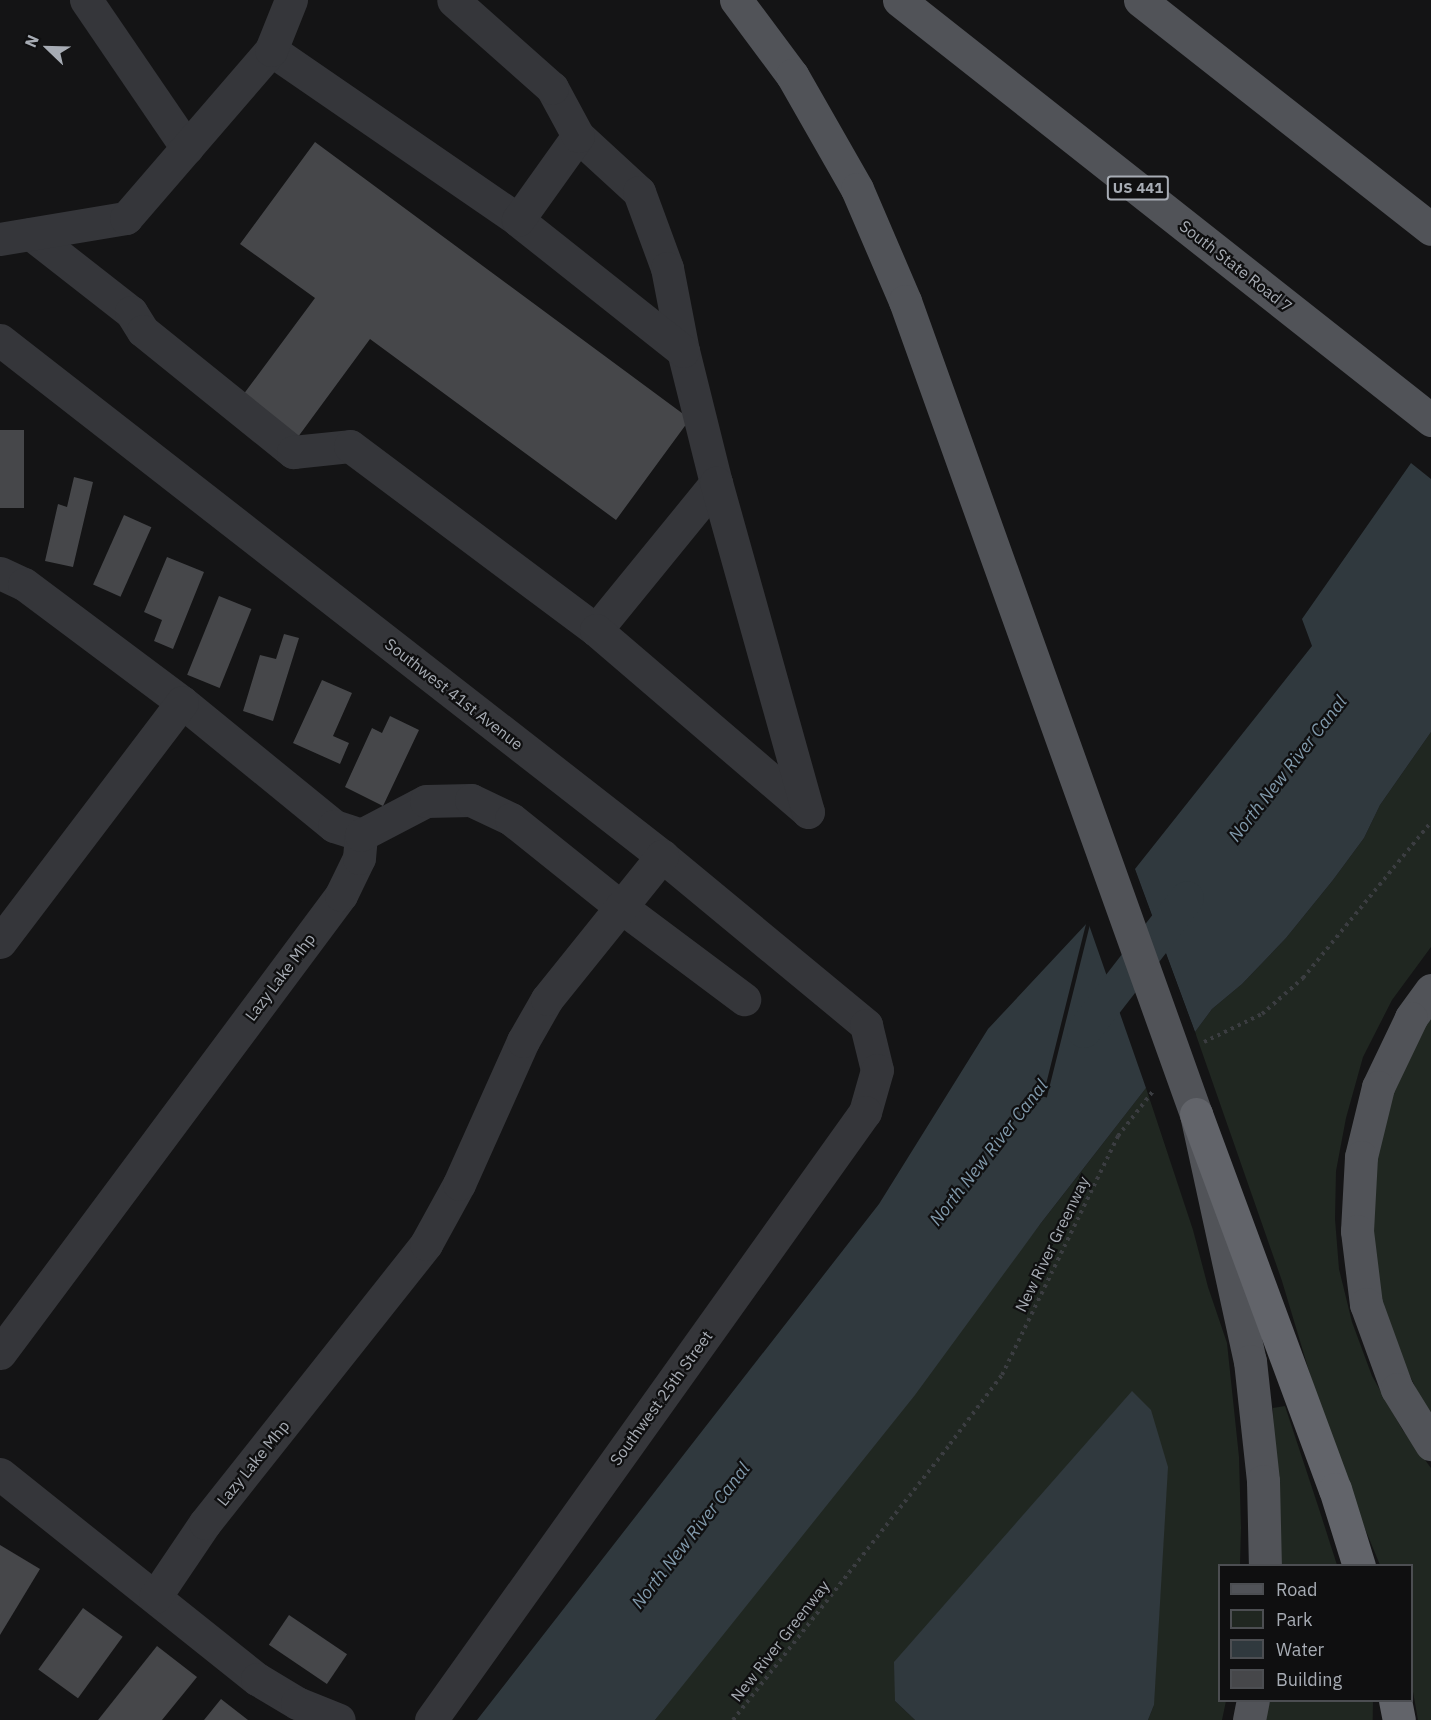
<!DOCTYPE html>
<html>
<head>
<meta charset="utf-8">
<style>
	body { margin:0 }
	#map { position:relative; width:1431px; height:1720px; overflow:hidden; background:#141415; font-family:"IBM Plex Sans",sans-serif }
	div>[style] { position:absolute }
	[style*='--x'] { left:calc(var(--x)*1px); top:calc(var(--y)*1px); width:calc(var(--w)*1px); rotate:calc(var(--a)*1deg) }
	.green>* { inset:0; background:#202721; transform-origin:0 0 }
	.water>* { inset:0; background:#30393e }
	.pier>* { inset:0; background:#141415; transform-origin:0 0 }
	.canal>* { height:34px; margin:-17px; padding:0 17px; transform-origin:17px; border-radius:17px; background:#30393e }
	.building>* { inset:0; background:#46474a; transform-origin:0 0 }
	.path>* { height:4px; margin-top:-2px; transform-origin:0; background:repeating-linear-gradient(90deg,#3b3d41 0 3px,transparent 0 7.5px) }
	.minor>* { height:33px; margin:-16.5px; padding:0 16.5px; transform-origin:16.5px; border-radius:16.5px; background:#35363a }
	.major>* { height:33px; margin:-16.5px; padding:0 16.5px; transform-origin:16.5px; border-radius:16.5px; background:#515358 }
	.highway>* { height:33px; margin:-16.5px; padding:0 16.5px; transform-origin:16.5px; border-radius:16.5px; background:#62646a }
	span { translate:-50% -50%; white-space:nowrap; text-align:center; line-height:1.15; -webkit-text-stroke:4.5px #0f0f10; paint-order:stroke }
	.shield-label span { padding:2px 4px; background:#0f0f10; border:2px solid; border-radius:4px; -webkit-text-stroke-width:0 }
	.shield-label { font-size:15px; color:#a7acb4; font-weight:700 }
	.street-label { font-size:16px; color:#a7acb4 }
	.water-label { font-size:18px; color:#819aac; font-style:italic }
	.legend { position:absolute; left:1218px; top:1564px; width:195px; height:138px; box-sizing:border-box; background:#0f0f10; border:2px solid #4c4e52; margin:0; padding:8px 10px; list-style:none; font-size:18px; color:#a7acb4 }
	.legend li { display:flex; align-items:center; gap:12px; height:30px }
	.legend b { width:30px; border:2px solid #4c4e52 }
	.north { position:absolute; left:18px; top:18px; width:60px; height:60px; -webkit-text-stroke:4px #0f0f10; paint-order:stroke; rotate:293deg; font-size:16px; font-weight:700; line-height:24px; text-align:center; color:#a7acb4 }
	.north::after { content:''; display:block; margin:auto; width:21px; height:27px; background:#a7acb4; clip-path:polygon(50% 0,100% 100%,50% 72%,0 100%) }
</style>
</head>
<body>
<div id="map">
	<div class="green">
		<div style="clip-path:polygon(1431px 732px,1431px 947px,1392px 1000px,1363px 1057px,1346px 1118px,1336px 1171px,1335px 1219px,1339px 1269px,1352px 1322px,1372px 1376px,1402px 1429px,1431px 1468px,1431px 1720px,1418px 1720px,1412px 1686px,1412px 1566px,1380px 1565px,1333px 1451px,1282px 1281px,1195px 1032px,1212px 1009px,1242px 984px,1286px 938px,1333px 880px,1364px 838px,1380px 805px)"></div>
		<div style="clip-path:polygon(1431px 1001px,1431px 1413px,1421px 1399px,1400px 1355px,1381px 1302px,1371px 1254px,1376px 1137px,1395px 1068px)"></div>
		<div style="clip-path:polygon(1146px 1088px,1193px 1230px,1208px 1287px,1227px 1343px,1239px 1457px,1241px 1528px,1240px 1565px,1220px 1566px,1220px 1700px,1226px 1701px,1222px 1720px,1148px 1720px,1154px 1705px,895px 1701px,915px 1720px,655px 1720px)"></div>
		<div style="clip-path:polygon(1285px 1406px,1320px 1512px,1337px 1565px,1276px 1565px,1273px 1408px)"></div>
		<div style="left:1260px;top:1700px;width:113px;height:20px;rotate:1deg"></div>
	</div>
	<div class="water">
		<div style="clip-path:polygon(1411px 463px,1431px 479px,1431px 732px,1380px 805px,1364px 838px,1333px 880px,1286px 938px,1242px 984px,1212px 1009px,1195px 1032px,1135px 869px,1312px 646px,1302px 619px)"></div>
		<div style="clip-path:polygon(1088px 922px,1146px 1088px,1041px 1223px,915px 1395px,655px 1720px,477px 1720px,879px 1204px,988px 1029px)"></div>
		<div style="clip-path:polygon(1132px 1391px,1151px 1410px,1168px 1467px,1154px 1705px,1148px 1720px,915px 1720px,895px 1701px,894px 1662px)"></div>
	</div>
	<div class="pier">
		<div style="clip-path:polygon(1133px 865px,1196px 1035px,1192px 1033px,1132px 870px)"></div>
		<div style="left:1087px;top:920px;width:4px;height:182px;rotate:14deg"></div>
	</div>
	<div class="canal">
		<div style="--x:1084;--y:1031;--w:168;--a:-52.2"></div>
	</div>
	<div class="building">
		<div style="clip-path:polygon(315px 142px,690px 419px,616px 520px,370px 339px,295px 441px,240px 399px,315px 298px,240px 244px)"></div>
		<div style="left:0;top:430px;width:24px;height:78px"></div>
		<div style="clip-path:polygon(74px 477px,93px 482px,73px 567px,45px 561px,58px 504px,67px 507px)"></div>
		<div style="left:124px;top:515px;width:30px;height:76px;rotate:24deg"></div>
		<div style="clip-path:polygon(167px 557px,204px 572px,173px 649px,154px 641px,162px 620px,144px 612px)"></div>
		<div style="left:219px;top:596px;width:35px;height:85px;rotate:22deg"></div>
		<div style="clip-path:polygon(284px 634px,299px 638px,273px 721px,243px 711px,260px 655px,276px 659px)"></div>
		<div style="clip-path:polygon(322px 680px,352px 693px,333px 736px,349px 743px,340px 764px,293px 743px)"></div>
		<div style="clip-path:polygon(390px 716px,419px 730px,383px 806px,345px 787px,372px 728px,382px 733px)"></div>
		<div style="clip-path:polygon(0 1545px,40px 1569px,0 1635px)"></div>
		<div style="left:83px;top:1608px;width:49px;height:76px;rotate:36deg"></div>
		<div style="left:289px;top:1615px;width:70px;height:36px;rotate:34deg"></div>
		<div style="clip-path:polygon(157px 1646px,197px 1677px,162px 1720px,98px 1720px)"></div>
		<div style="clip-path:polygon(221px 1699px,248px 1720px,204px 1720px)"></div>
	</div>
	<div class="path">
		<div style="--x:1204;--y:1042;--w:64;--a:-25.8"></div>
		<div style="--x:1262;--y:1014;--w:55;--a:-41.3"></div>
		<div style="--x:1303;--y:978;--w:202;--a:-50.6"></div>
		<div style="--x:733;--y:1720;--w:351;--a:-51.8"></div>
		<div style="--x:950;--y:1444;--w:86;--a:-53"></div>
		<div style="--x:1002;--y:1375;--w:266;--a:-64.1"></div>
		<div style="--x:1118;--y:1136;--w:58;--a:-52"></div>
	</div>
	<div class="minor">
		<div style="--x:86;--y:0;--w:179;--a:55.7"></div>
		<div style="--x:271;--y:50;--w:300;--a:34.5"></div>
		<div style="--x:578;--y:136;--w:83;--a:42.6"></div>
		<div style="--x:639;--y:192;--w:81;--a:69.8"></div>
		<div style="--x:667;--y:268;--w:85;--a:79.1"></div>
		<div style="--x:31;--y:234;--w:127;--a:38"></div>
		<div style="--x:131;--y:312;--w:22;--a:58"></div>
		<div style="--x:143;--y:331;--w:193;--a:38.9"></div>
		<div style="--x:293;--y:452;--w:57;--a:-6"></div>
		<div style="--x:350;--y:446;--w:307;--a:36.8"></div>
		<div style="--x:596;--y:630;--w:190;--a:-50.8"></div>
		<div style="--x:716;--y:483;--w:136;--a:-104"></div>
		<div style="--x:683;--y:351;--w:211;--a:-141.6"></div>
		<div style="--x:518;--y:220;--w:103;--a:-54.5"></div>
		<div style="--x:578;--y:136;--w:55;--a:-118.4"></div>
		<div style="--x:552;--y:88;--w:132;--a:-138.4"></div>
		<div style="--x:0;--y:239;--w:128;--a:-9.5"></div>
		<div style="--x:126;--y:218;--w:222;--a:-49.2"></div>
		<div style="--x:271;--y:50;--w:54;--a:-68.2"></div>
		<div style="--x:0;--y:340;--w:839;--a:37.93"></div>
		<div style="--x:662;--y:856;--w:265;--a:39.6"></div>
		<div style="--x:866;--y:1025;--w:46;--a:76.3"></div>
		<div style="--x:877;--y:1070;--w:44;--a:105.9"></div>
		<div style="--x:865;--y:1112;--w:747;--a:125.52"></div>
		<div style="--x:0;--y:573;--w:26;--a:25"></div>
		<div style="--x:24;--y:584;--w:197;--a:36.8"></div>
		<div style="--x:182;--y:702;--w:196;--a:39.2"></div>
		<div style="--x:334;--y:826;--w:28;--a:18"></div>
		<div style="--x:596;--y:630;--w:279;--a:40.6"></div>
		<div style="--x:808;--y:812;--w:342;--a:-105.6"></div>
		<div style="--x:0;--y:942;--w:301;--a:-52.8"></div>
		<div style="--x:0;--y:1353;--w:571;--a:-53.33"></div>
		<div style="--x:341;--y:895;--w:41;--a:-64.1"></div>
		<div style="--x:359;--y:858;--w:23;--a:-85"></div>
		<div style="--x:361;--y:835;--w:73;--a:-27.6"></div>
		<div style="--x:426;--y:801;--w:45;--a:-1.3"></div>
		<div style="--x:471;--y:800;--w:44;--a:25.4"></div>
		<div style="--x:511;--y:819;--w:141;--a:38.7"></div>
		<div style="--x:621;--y:907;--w:154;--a:36.8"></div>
		<div style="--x:0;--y:1474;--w:329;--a:38.6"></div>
		<div style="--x:257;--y:1679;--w:47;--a:31"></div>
		<div style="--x:297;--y:1703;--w:45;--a:22"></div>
		<div style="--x:155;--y:1597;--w:89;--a:-56"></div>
		<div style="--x:205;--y:1523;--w:356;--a:-51.6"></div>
		<div style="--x:426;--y:1244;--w:68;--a:-61.2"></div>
		<div style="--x:459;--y:1184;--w:157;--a:-65.9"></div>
		<div style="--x:523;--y:1041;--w:48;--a:-60.3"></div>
		<div style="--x:547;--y:999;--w:184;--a:-51.2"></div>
	</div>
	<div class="major">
		<div style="--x:736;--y:0;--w:94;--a:53.3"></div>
		<div style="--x:792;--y:75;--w:131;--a:60.3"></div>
		<div style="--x:857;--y:189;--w:122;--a:66.8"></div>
		<div style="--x:905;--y:301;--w:864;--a:70.31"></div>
		<div style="--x:1196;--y:1114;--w:253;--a:77.7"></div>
		<div style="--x:1250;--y:1361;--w:121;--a:83.8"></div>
		<div style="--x:1263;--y:1481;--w:85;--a:88.7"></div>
		<div style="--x:899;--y:0;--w:678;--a:38.29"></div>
		<div style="--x:1140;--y:0;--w:370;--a:38.2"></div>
		<div style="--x:1431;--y:990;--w:34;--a:126"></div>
		<div style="--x:1411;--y:1018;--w:76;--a:115.6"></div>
		<div style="--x:1378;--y:1087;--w:72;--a:103.7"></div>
		<div style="--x:1361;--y:1157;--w:74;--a:93.1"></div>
		<div style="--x:1357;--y:1231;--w:74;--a:83"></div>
		<div style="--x:1366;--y:1304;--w:90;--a:70"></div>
		<div style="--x:1397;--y:1389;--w:65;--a:58.3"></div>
		<div style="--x:1249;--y:1720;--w:20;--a:-79"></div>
	</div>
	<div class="highway">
		<div style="--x:1196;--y:1114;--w:400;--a:69.7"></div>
		<div style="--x:1335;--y:1489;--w:81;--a:72.7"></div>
		<div style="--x:1395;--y:1700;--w:20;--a:79"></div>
	</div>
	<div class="shield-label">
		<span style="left:1138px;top:188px">US 441</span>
	</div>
	<div class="street-label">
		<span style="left:1236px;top:266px;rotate:38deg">South State Road 7</span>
		<span style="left:454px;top:694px;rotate:38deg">Southwest 41st Avenue</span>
		<span style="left:280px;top:977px;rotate:-53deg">Lazy Lake Mhp</span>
		<span style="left:1052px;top:1244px;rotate:-64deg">New River Greenway</span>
		<span style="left:661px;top:1398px;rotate:-54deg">Southwest 25th Street</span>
		<span style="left:253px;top:1463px;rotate:-51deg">Lazy Lake Mhp</span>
		<span style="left:780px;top:1641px;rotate:-52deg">New River Greenway</span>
	</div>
	<div class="water-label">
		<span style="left:1288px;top:769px;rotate:-52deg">North New River Canal</span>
		<span style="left:989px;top:1153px;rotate:-52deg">North New River Canal</span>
		<span style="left:691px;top:1536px;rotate:-52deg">North New River Canal</span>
	</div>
	<ul class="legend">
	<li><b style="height:8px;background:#515358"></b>Road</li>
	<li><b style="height:16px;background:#202721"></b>Park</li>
	<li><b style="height:16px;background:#30393e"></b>Water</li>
	<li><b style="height:16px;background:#46474a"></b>Building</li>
	</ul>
	<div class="north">N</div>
</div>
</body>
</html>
